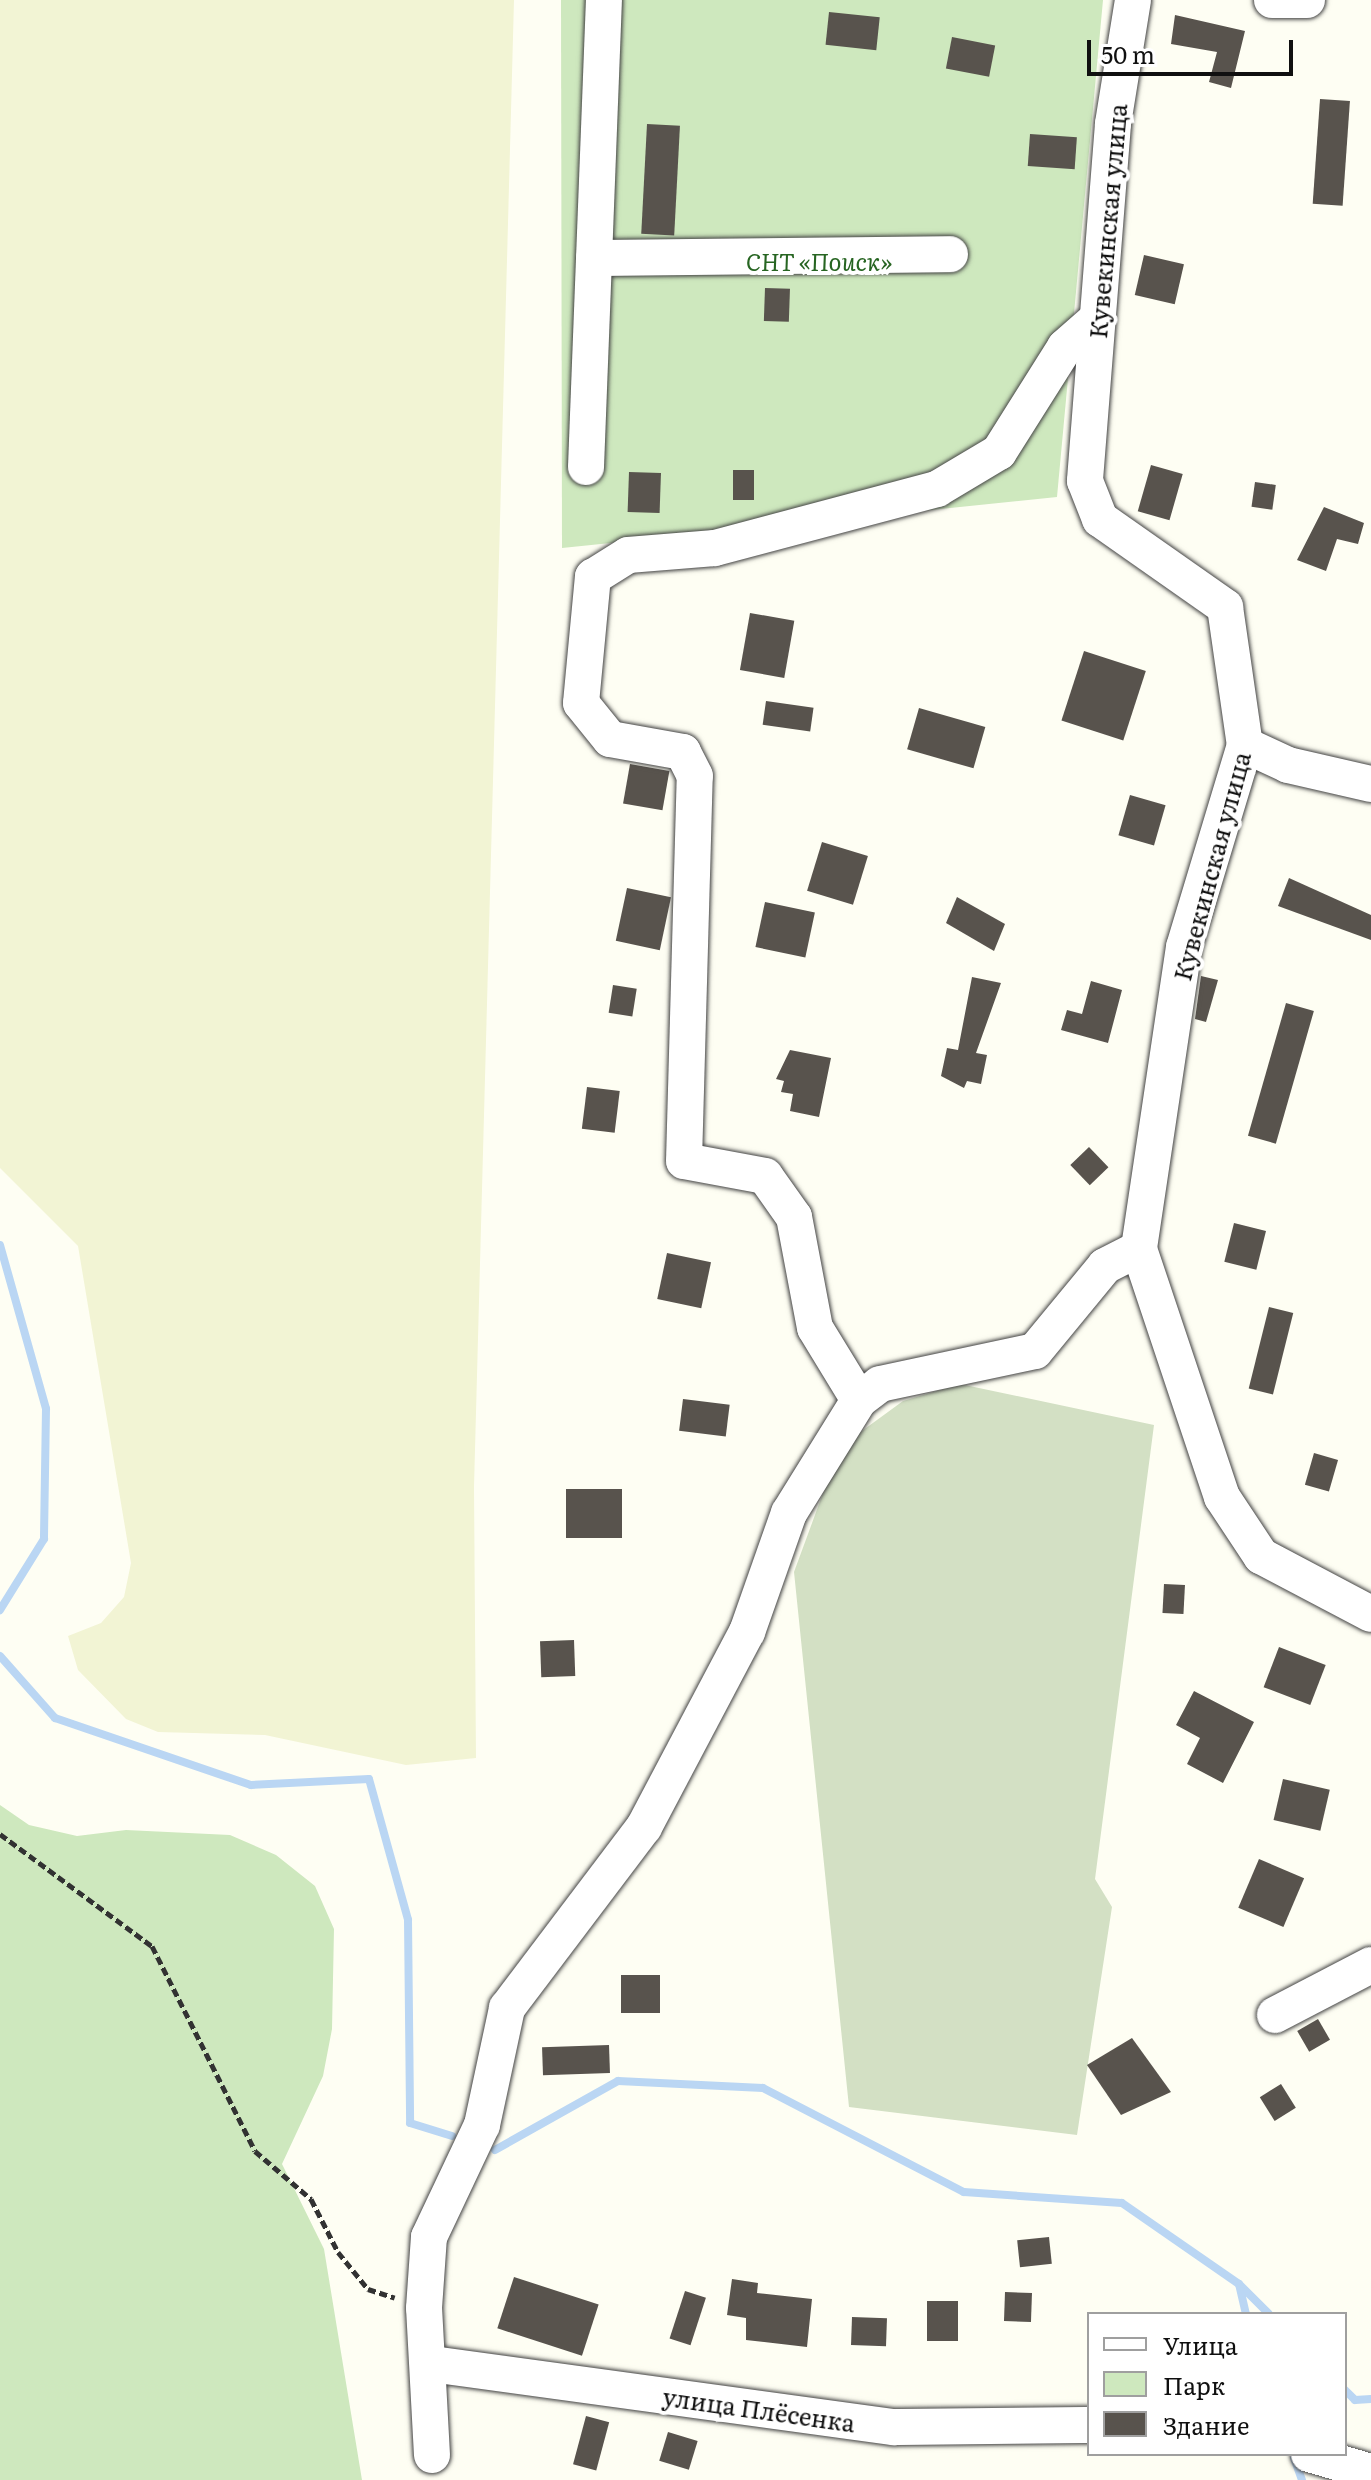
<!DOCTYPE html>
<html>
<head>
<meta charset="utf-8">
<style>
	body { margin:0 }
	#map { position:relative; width:1371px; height:2480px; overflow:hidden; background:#fefef3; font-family:Literata,serif }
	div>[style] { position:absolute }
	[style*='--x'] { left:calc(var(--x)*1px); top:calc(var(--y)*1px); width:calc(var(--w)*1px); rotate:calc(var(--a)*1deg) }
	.farmland>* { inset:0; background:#f2f4d4 }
	.green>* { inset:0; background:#cee8be }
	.cemetery>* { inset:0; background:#d3e0c4 }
	.stream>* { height:8px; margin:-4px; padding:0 4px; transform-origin:4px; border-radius:4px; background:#bad6f3 }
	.building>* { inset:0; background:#58534d; transform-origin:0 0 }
	.path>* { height:5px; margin-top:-2.5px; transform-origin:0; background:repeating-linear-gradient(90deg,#323232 0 8px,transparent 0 12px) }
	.roads { filter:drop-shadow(0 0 2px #434343) drop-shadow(0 0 2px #434343) }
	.minor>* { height:36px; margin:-18px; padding:0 18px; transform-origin:18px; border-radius:18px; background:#fff }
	span { translate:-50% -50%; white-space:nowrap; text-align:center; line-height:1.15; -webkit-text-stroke:8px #fff; paint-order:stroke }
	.street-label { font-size:24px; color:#101010 }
	.park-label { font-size:24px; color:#276522; font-style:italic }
	.legend { position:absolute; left:1087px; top:2312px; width:260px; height:144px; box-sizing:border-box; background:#fff; border:2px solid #9f9f9f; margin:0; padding:10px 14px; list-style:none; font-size:24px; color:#101010 }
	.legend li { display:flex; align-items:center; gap:16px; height:40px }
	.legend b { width:40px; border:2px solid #9f9f9f }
	.scale { position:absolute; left:1087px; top:40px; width:206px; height:36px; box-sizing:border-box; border:4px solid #101010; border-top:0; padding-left:10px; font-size:24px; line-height:28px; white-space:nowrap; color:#101010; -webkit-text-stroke:6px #fff; paint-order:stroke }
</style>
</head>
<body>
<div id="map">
	<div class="farmland">
		<div style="clip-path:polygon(0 0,514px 0,474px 1487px,476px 1758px,406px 1765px,265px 1735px,158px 1732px,126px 1719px,78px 1670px,68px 1636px,101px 1623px,124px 1597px,131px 1563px,78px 1246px,0 1168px)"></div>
	</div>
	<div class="green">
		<div style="clip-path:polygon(561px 0,1103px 0,1057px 497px,562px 548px)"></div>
		<div style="clip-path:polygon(0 1805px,29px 1825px,77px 1836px,126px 1830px,230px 1835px,276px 1855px,315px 1886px,334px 1929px,332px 2029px,323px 2076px,282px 2164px,324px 2249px,362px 2480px,0 2480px)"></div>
	</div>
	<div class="cemetery">
		<div style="clip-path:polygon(960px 1384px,1154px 1425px,1095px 1879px,1112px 1907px,1077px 2135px,849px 2107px,794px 1572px,840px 1447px,903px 1401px)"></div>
	</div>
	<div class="stream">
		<div style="--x:0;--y:1245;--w:170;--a:74.3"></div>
		<div style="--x:46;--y:1409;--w:130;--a:90.9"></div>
		<div style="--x:44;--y:1539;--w:84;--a:121.8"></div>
		<div style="--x:0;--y:1656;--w:83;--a:48.4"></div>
		<div style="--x:55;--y:1718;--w:207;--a:18.9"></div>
		<div style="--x:251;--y:1785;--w:118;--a:-2.9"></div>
		<div style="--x:369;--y:1779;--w:146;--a:74.5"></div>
		<div style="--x:408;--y:1920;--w:203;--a:89.4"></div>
		<div style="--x:410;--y:2123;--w:44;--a:17.2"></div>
		<div style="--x:495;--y:2150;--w:141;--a:-29.3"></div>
		<div style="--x:618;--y:2081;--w:145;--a:2.8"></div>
		<div style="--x:763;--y:2088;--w:226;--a:27.4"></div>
		<div style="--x:964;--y:2192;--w:158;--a:4"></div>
		<div style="--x:1122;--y:2203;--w:142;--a:34.7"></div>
		<div style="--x:1239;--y:2284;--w:42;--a:45"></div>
		<div style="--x:1239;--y:2284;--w:31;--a:77"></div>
		<div style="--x:1345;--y:2390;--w:14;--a:45"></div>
		<div style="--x:1355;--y:2400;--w:16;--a:-4"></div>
		<div style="--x:1294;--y:2458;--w:23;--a:70"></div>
	</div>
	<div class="building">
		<div style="left:829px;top:12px;width:51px;height:33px;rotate:6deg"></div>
		<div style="clip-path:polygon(1175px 15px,1245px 31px,1231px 88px,1209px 82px,1217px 52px,1171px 44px)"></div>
		<div style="left:952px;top:37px;width:44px;height:32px;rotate:11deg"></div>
		<div style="left:1320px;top:99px;width:30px;height:105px;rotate:4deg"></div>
		<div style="left:647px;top:124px;width:33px;height:110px;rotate:3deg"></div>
		<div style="left:1030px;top:134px;width:47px;height:32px;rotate:4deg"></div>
		<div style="left:1144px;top:255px;width:41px;height:41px;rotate:13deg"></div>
		<div style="left:765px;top:288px;width:25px;height:33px;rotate:2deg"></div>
		<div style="left:1151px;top:465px;width:33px;height:48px;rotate:16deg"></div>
		<div style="left:733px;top:470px;width:21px;height:30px"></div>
		<div style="left:629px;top:472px;width:32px;height:40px;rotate:2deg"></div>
		<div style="left:1255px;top:482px;width:21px;height:25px;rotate:8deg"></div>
		<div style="clip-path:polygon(1324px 507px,1364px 523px,1358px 544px,1337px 539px,1326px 571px,1297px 560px)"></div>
		<div style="left:750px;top:613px;width:45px;height:58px;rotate:10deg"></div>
		<div style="left:1084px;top:651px;width:65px;height:73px;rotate:18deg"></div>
		<div style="left:766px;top:701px;width:48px;height:24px;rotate:8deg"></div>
		<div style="left:919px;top:708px;width:69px;height:43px;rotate:16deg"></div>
		<div style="left:630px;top:764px;width:40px;height:40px;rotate:10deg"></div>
		<div style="left:1130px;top:795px;width:37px;height:42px;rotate:16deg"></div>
		<div style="left:822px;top:842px;width:48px;height:51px;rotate:17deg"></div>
		<div style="clip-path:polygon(1289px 878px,1371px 915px,1371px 940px,1278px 906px)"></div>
		<div style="left:627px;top:888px;width:45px;height:54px;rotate:12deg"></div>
		<div style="clip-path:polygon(957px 897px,1005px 924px,994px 951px,946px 923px)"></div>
		<div style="left:765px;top:902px;width:51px;height:46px;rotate:12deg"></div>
		<div style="clip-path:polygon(1201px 976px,1218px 980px,1206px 1022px,1195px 1019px)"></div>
		<div style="clip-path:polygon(972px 977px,1001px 983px,976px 1053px,987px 1055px,981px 1084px,967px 1081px,964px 1088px,941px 1076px,947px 1048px,958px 1050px)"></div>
		<div style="clip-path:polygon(1091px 981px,1122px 990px,1108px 1043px,1061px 1030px,1067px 1010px,1082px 1014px)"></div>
		<div style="left:613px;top:985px;width:24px;height:28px;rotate:9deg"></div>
		<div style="left:1286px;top:1003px;width:29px;height:138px;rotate:16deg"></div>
		<div style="clip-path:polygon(790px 1050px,831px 1058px,819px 1117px,790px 1111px,793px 1094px,781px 1092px,784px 1081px,776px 1079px)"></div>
		<div style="left:587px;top:1087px;width:33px;height:42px;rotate:7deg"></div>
		<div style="left:1089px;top:1147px;width:28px;height:26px;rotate:46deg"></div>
		<div style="left:1234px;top:1223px;width:33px;height:40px;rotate:14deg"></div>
		<div style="left:667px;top:1253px;width:45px;height:47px;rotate:12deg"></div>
		<div style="left:1269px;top:1307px;width:25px;height:84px;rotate:14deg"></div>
		<div style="left:683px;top:1399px;width:47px;height:32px;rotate:7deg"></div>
		<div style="left:1314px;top:1453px;width:25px;height:33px;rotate:16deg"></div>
		<div style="left:566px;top:1489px;width:56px;height:49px"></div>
		<div style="left:1164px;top:1584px;width:21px;height:29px;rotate:3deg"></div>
		<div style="left:574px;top:1640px;width:36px;height:34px;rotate:88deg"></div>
		<div style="left:1279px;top:1647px;width:50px;height:43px;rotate:21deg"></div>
		<div style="clip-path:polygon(1194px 1691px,1254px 1722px,1223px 1783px,1187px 1764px,1200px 1738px,1176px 1725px)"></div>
		<div style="left:1283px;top:1779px;width:48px;height:42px;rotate:13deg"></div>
		<div style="left:1259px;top:1859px;width:49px;height:53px;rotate:23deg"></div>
		<div style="left:621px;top:1975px;width:39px;height:38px"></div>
		<div style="left:1318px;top:2019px;width:24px;height:24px;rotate:60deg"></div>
		<div style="clip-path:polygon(1132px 2038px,1171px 2092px,1121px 2115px,1087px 2065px)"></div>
		<div style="left:609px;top:2045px;width:28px;height:67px;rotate:88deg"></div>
		<div style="left:1281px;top:2084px;width:28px;height:25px;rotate:58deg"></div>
		<div style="left:1049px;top:2237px;width:27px;height:32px;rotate:84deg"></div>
		<div style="left:514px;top:2277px;width:89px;height:54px;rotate:18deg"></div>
		<div style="clip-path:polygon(732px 2279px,758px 2283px,757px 2293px,812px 2299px,807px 2347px,746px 2340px,746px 2318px,727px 2315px)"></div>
		<div style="left:685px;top:2291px;width:22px;height:50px;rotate:18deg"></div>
		<div style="left:1005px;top:2292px;width:27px;height:29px;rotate:2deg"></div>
		<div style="left:927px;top:2301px;width:31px;height:40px"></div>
		<div style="left:852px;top:2317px;width:35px;height:28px;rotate:2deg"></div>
		<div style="left:586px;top:2416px;width:24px;height:50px;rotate:15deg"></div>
		<div style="left:668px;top:2432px;width:31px;height:30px;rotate:17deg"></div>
	</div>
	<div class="path">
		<div style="--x:0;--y:1834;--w:189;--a:36.4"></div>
		<div style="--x:152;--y:1946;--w:229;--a:63.3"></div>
		<div style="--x:255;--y:2151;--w:74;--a:40.6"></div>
		<div style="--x:311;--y:2199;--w:59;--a:63"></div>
		<div style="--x:338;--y:2252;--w:48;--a:51"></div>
		<div style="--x:368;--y:2289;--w:28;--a:18"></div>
	</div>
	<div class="roads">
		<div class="minor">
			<div style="--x:1133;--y:0;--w:126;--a:99.2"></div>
			<div style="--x:1113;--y:124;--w:358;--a:94.5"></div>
			<div style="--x:1085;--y:481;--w:41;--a:68.5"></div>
			<div style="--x:1100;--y:519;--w:153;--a:35.1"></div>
			<div style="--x:1225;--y:607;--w:139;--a:81.8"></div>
			<div style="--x:1245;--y:745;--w:211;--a:106.8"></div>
			<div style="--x:1184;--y:947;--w:305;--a:98.5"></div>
			<div style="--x:1139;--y:1249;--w:262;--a:71.5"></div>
			<div style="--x:1222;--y:1497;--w:71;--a:56.5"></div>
			<div style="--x:1261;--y:1556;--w:124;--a:27.8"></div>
			<div style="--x:1272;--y:0;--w:35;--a:0"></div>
			<div style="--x:594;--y:258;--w:356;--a:-0.6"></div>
			<div style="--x:586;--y:467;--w:467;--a:-87.8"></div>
			<div style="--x:1245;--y:745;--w:47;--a:24.9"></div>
			<div style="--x:1288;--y:765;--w:85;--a:12.9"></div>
			<div style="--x:859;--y:1400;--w:84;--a:-121.4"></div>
			<div style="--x:815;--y:1328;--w:113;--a:-100.7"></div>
			<div style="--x:794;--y:1217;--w:50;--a:-125.3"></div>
			<div style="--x:765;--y:1176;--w:82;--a:-169.5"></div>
			<div style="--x:684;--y:1161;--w:385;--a:-88.4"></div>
			<div style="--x:695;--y:776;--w:27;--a:-117"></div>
			<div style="--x:683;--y:752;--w:74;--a:-169.9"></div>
			<div style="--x:610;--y:739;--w:46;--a:-128.9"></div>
			<div style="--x:581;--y:703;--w:127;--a:-84.6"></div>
			<div style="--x:593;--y:577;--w:41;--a:-32.2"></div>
			<div style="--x:628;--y:555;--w:87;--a:-4.6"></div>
			<div style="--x:715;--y:548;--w:230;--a:-14.9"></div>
			<div style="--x:937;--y:489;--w:72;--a:-30.8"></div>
			<div style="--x:999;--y:452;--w:124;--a:-57.8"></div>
			<div style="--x:1065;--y:347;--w:44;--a:-41.3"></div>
			<div style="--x:1275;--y:2015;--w:108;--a:-27.5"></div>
			<div style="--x:432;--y:2364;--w:466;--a:7.8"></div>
			<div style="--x:894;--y:2427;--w:195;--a:-0.6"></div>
			<div style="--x:1309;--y:2454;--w:65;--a:16.2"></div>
			<div style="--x:432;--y:2455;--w:147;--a:-93.1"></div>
			<div style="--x:424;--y:2308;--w:71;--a:-86"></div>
			<div style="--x:429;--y:2237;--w:124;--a:-64.7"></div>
			<div style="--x:482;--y:2125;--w:120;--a:-77.9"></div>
			<div style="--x:507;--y:2008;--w:227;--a:-52.9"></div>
			<div style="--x:644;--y:1827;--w:221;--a:-62.2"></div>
			<div style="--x:747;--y:1632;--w:126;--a:-70.6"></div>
			<div style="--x:789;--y:1513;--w:133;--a:-58.2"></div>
			<div style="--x:859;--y:1400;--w:26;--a:-37"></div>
			<div style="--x:880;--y:1384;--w:158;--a:-12"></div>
			<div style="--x:1035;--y:1351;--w:110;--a:-50.5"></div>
			<div style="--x:1105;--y:1266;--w:38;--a:-27"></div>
		</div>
	</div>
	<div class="street-label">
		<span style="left:1107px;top:221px;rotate:-85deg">Кувекинская улица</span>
		<span style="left:1211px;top:866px;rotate:-75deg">Кувекинская улица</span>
		<span style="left:759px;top:2409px;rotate:8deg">улица Плёсенка</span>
	</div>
	<div class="park-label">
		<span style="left:819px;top:261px">СНТ «Поиск»</span>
	</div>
	<ul class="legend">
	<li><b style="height:10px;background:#fff"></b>Улица</li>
	<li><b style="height:22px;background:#cee8be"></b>Парк</li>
	<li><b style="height:22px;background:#58534d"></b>Здание</li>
	</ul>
	<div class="scale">50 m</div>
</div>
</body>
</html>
